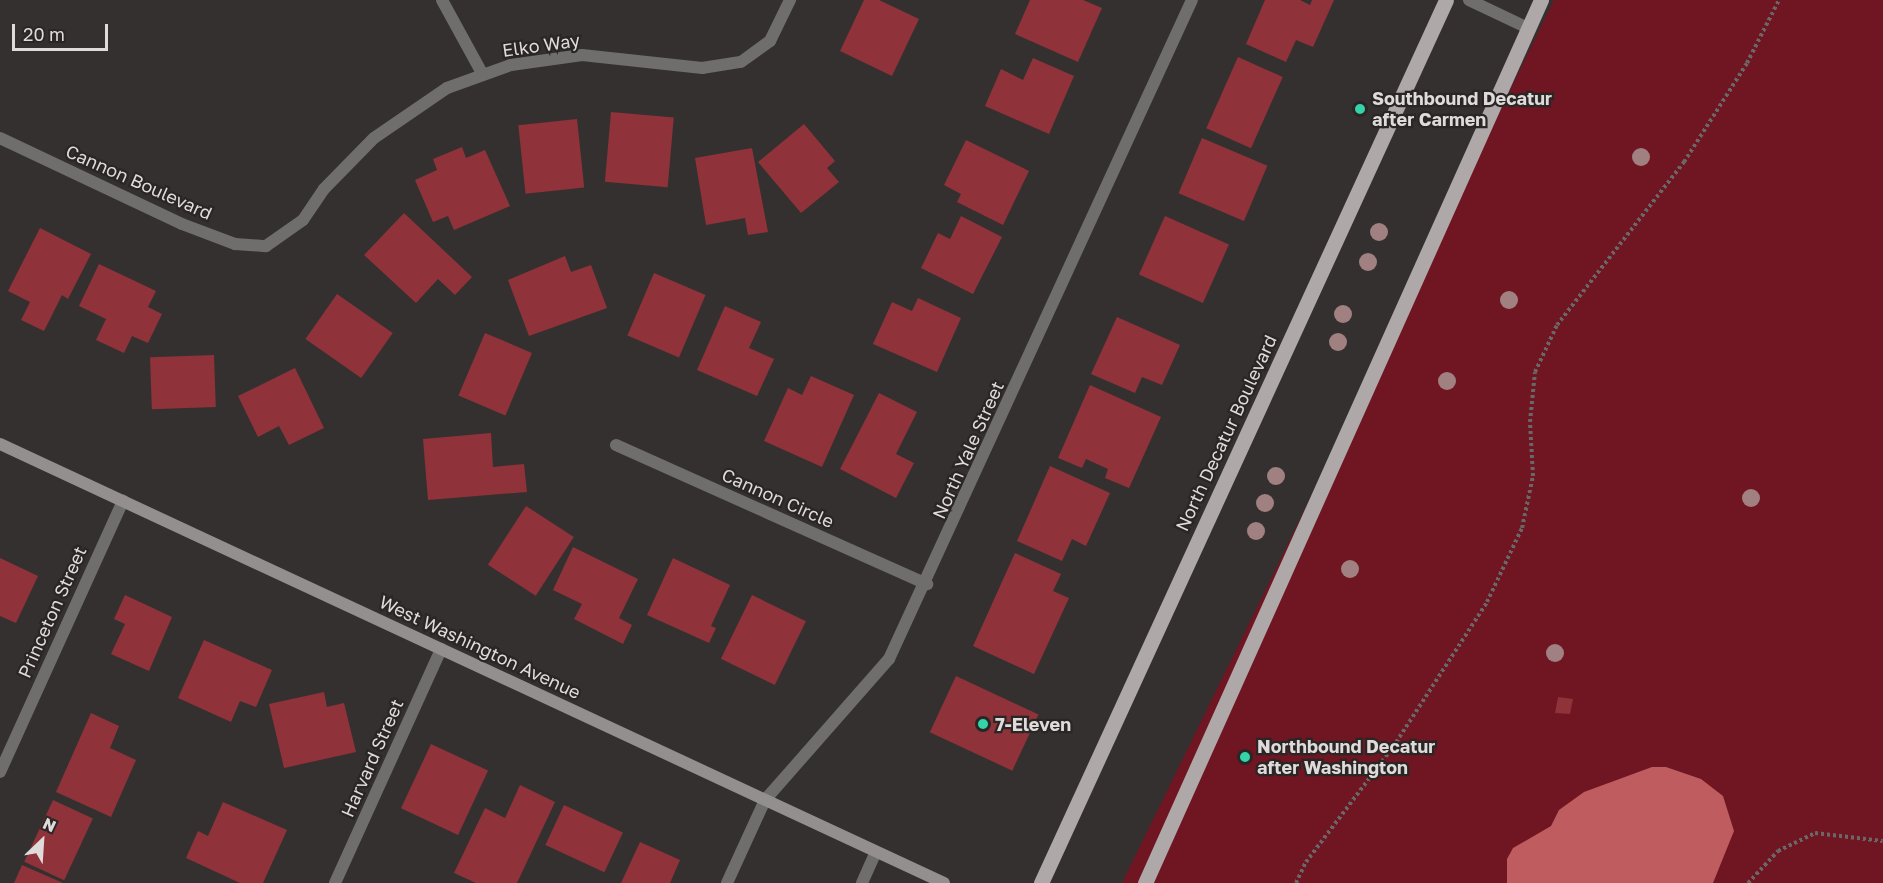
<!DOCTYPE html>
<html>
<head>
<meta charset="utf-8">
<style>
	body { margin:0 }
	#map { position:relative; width:1883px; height:883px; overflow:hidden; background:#353030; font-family:"Golos Text",sans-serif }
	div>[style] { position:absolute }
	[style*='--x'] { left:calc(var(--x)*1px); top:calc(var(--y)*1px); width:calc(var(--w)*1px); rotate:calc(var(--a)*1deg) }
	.green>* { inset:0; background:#701522 }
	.water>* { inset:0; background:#be5c60 }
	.building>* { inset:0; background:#8f3239; transform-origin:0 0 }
	.path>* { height:4px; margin-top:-2px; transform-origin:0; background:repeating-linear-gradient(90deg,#6c6767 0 3px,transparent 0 6px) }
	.service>* { height:12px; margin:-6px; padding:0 6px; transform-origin:6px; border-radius:6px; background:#706d6d }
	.minor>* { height:12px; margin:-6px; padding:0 6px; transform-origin:6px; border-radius:6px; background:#706d6d }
	.secondary>* { height:12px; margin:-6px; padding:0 6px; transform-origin:6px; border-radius:6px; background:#938f8f }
	.primary>* { height:15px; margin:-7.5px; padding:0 7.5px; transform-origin:7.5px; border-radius:7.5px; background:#aea8a8 }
	.trees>* { width:18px; height:18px; margin:-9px; border-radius:50%; background:#a08080 }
	.dots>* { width:16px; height:16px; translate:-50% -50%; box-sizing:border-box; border:3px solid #2b2626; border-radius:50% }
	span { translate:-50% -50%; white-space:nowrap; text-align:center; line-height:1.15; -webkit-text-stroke:4.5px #2b2626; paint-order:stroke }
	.street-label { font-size:18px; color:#dfdbdb }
	.poi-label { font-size:18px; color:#dfdbdb; font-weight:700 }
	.left { translate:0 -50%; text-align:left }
	.north { position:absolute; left:12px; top:811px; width:60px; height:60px; -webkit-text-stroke:4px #2b2626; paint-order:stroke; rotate:25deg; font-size:16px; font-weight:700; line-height:24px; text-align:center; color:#dfdbdb }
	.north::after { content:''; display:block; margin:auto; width:21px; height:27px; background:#dfdbdb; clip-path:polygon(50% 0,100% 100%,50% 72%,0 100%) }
	.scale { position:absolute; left:12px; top:24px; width:96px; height:27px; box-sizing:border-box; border:3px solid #dfdbdb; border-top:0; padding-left:8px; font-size:18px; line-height:21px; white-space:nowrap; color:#dfdbdb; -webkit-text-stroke:4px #2b2626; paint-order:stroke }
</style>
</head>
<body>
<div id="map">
	<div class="green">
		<div style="clip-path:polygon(1554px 0,1883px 0,1883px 883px,1122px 883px)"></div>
	</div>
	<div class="water">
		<div style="clip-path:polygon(1652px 767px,1666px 767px,1701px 779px,1723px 796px,1734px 831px,1713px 883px,1507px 883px,1507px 859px,1513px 848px,1551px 826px,1559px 810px,1584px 792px)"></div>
	</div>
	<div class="building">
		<div style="clip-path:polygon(864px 0,879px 0,919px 19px,892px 76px,840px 51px)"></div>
		<div style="clip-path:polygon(1030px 0,1083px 0,1102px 8px,1078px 62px,1015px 34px)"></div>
		<div style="clip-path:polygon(1265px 0,1300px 0,1310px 5px,1312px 0,1334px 0,1313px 47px,1296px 40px,1286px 62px,1246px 44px)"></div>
		<div style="left:1238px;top:57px;width:49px;height:78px;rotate:24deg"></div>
		<div style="clip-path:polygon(1033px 58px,1074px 76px,1049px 134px,985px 106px,1001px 69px,1023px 80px)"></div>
		<div style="left:611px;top:112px;width:63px;height:70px;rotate:5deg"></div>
		<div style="left:577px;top:119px;width:69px;height:59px;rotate:84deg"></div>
		<div style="clip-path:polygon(804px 124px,835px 161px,827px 168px,839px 182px,801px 213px,758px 162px)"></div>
		<div style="left:1202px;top:138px;width:71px;height:60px;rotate:23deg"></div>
		<div style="clip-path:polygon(966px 140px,1029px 171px,1003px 225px,957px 202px,961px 194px,944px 185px)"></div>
		<div style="clip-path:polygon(462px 147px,466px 158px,485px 150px,510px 206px,454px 230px,448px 216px,433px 222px,415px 180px,437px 170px,433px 159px)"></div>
		<div style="clip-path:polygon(752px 148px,768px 232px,748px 235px,745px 218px,706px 225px,695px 158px)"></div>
		<div style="clip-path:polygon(404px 213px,472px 277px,455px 295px,438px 279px,416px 303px,364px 255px)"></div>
		<div style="clip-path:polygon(961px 216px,1002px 237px,973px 294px,921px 268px,938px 233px,950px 239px)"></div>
		<div style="left:1165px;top:216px;width:70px;height:64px;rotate:24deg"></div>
		<div style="clip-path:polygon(40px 228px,91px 254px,68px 299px,62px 295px,44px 331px,21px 320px,30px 302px,8px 291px)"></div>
		<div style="clip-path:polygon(565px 256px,571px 272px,591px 265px,607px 308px,529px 336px,508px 280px)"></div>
		<div style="clip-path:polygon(99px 264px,156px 291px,148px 307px,162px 314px,148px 343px,132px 336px,124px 353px,96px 340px,106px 319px,79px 306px)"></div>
		<div style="left:654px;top:273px;width:56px;height:68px;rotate:23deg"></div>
		<div style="left:337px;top:294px;width:68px;height:55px;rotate:35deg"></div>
		<div style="clip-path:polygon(918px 298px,961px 318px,937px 372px,873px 344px,892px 302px,912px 311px)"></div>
		<div style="clip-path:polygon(725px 306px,761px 322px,749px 348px,774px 359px,757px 396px,697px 370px)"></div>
		<div style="clip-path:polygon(1117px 317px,1180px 345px,1162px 385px,1142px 377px,1135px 393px,1091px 374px)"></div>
		<div style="left:485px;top:333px;width:51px;height:68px;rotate:23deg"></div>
		<div style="left:214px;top:355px;width:52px;height:64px;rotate:88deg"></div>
		<div style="clip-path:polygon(295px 368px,324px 428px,289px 445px,279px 426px,258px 437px,238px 396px)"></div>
		<div style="clip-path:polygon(811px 376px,854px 395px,822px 467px,764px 441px,788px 388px,802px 395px)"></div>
		<div style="clip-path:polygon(1090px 385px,1161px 417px,1129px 488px,1105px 478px,1108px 469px,1086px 459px,1082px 468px,1058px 458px)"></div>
		<div style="clip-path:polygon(879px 393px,917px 412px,896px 454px,914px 463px,896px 498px,840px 469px)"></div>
		<div style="clip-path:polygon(491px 433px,493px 467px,524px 464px,527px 492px,428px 500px,423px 439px)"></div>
		<div style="clip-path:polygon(1050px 466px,1110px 493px,1086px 546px,1072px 539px,1062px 561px,1017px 541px)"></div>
		<div style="left:526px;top:506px;width:57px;height:70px;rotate:33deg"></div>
		<div style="clip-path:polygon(573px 547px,638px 579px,619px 618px,632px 625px,623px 644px,574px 619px,582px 604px,553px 590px)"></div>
		<div style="clip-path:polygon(1015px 553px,1061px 574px,1053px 591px,1069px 598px,1034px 674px,973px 646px)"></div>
		<div style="clip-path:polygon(0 558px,38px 576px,16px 623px,0 616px)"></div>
		<div style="clip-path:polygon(673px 558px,730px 585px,711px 626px,716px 628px,709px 643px,647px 615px)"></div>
		<div style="clip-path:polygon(125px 595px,172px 617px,149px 671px,111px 654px,125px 624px,114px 619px)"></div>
		<div style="left:752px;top:595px;width:60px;height:71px;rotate:26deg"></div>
		<div style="clip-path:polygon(204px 640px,272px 670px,256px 707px,240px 701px,231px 722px,178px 698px)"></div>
		<div style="left:956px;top:676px;width:91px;height:62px;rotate:25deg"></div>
		<div style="clip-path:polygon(324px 692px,327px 707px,344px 703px,356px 752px,284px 768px,269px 704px)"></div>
		<div style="clip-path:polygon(1558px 697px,1573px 699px,1570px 714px,1555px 713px)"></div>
		<div style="clip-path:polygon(91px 713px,119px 726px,110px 748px,136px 760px,111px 817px,56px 792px)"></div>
		<div style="left:431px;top:744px;width:63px;height:71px;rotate:25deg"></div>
		<div style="clip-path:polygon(520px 785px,555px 802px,517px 883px,476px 883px,454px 873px,485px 808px,505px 818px)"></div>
		<div style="left:53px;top:800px;width:44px;height:68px;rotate:25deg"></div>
		<div style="clip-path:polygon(223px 802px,287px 830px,263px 883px,240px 883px,186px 858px,198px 831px,208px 836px)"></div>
		<div style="left:564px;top:805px;width:65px;height:44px;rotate:25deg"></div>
		<div style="clip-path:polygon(640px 842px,680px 860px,670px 883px,621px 883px)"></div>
		<div style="clip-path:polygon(22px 865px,63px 883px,14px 883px)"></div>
	</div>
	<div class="path">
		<div style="--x:1296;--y:883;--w:23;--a:-65"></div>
		<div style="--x:1306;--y:862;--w:144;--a:-52.9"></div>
		<div style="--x:1393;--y:747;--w:173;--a:-57"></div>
		<div style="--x:1487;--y:602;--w:82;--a:-64.7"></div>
		<div style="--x:1522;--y:528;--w:53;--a:-78.1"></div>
		<div style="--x:1533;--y:476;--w:54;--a:-93.2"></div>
		<div style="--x:1530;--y:422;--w:50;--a:-84.3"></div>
		<div style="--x:1535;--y:372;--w:52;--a:-64.9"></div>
		<div style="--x:1557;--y:325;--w:207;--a:-52.1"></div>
		<div style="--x:1684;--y:162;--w:117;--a:-57.5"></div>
		<div style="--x:1747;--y:63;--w:71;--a:-63.1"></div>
		<div style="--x:1748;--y:883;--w:44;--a:-46.8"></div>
		<div style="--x:1778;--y:851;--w:41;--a:-25.9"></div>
		<div style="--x:1815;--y:833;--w:68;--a:6.7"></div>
	</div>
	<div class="service">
		<div style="--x:862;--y:883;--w:34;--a:-66"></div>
	</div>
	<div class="minor">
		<div style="--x:442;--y:0;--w:85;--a:61.3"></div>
		<div style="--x:1469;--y:0;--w:65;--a:25.4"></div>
		<div style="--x:0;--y:138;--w:201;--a:25.3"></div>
		<div style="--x:182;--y:224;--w:57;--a:20.7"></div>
		<div style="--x:235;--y:244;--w:31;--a:4"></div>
		<div style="--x:266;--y:246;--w:45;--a:-35.1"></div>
		<div style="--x:303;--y:220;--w:37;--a:-56"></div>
		<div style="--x:324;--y:189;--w:71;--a:-45.6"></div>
		<div style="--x:374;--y:138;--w:88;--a:-34.4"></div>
		<div style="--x:447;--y:88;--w:68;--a:-19.8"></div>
		<div style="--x:511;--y:65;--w:72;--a:-8"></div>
		<div style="--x:582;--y:55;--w:121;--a:6.2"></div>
		<div style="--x:702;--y:68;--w:39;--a:-9"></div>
		<div style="--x:741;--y:62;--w:36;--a:-36"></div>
		<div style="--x:770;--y:41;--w:46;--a:-64"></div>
		<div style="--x:616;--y:445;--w:341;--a:24.1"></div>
		<div style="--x:0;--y:772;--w:298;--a:-65.6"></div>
		<div style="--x:335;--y:883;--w:257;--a:-65.6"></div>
		<div style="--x:727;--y:883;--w:91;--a:-65.4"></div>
		<div style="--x:765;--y:800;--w:188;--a:-48.7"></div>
		<div style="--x:889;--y:659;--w:725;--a:-65.31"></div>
	</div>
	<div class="secondary">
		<div style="--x:0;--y:444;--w:1041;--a:24.94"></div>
	</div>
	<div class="primary">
		<div style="--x:1041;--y:883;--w:971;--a:-65.36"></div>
		<div style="--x:1145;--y:883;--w:968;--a:-65.85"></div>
	</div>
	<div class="trees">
		<div style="left:1641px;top:157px"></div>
		<div style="left:1379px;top:232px"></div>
		<div style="left:1368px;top:262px"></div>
		<div style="left:1509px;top:300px"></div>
		<div style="left:1343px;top:314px"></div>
		<div style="left:1338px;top:342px"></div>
		<div style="left:1447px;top:381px"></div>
		<div style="left:1276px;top:476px"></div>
		<div style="left:1751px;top:498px"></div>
		<div style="left:1265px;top:503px"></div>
		<div style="left:1256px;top:531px"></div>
		<div style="left:1350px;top:569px"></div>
		<div style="left:1555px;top:653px"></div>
	</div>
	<div class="dots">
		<div style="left:1360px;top:109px;background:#34d4a8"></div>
		<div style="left:983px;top:724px;background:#34d4a8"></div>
		<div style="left:1245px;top:757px;background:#34d4a8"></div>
	</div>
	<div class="street-label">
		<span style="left:541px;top:45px;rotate:-8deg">Elko Way</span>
		<span style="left:139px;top:182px;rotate:24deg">Cannon Boulevard</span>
		<span style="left:1226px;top:433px;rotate:-65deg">North Decatur Boulevard</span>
		<span style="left:968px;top:450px;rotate:-66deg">North Yale Street</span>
		<span style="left:778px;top:498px;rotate:24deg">Cannon Circle</span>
		<span style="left:52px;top:612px;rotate:-66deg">Princeton Street</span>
		<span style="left:480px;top:647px;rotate:25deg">West Washington Avenue</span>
		<span style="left:372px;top:758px;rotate:-66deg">Harvard Street</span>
	</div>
	<div class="poi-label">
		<span class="left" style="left:1372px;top:109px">Southbound Decatur<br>after Carmen</span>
		<span class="left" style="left:995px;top:724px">7-Eleven</span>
		<span class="left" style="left:1257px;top:757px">Northbound Decatur<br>after Washington</span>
	</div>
	<div class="north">N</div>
	<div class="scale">20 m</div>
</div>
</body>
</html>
